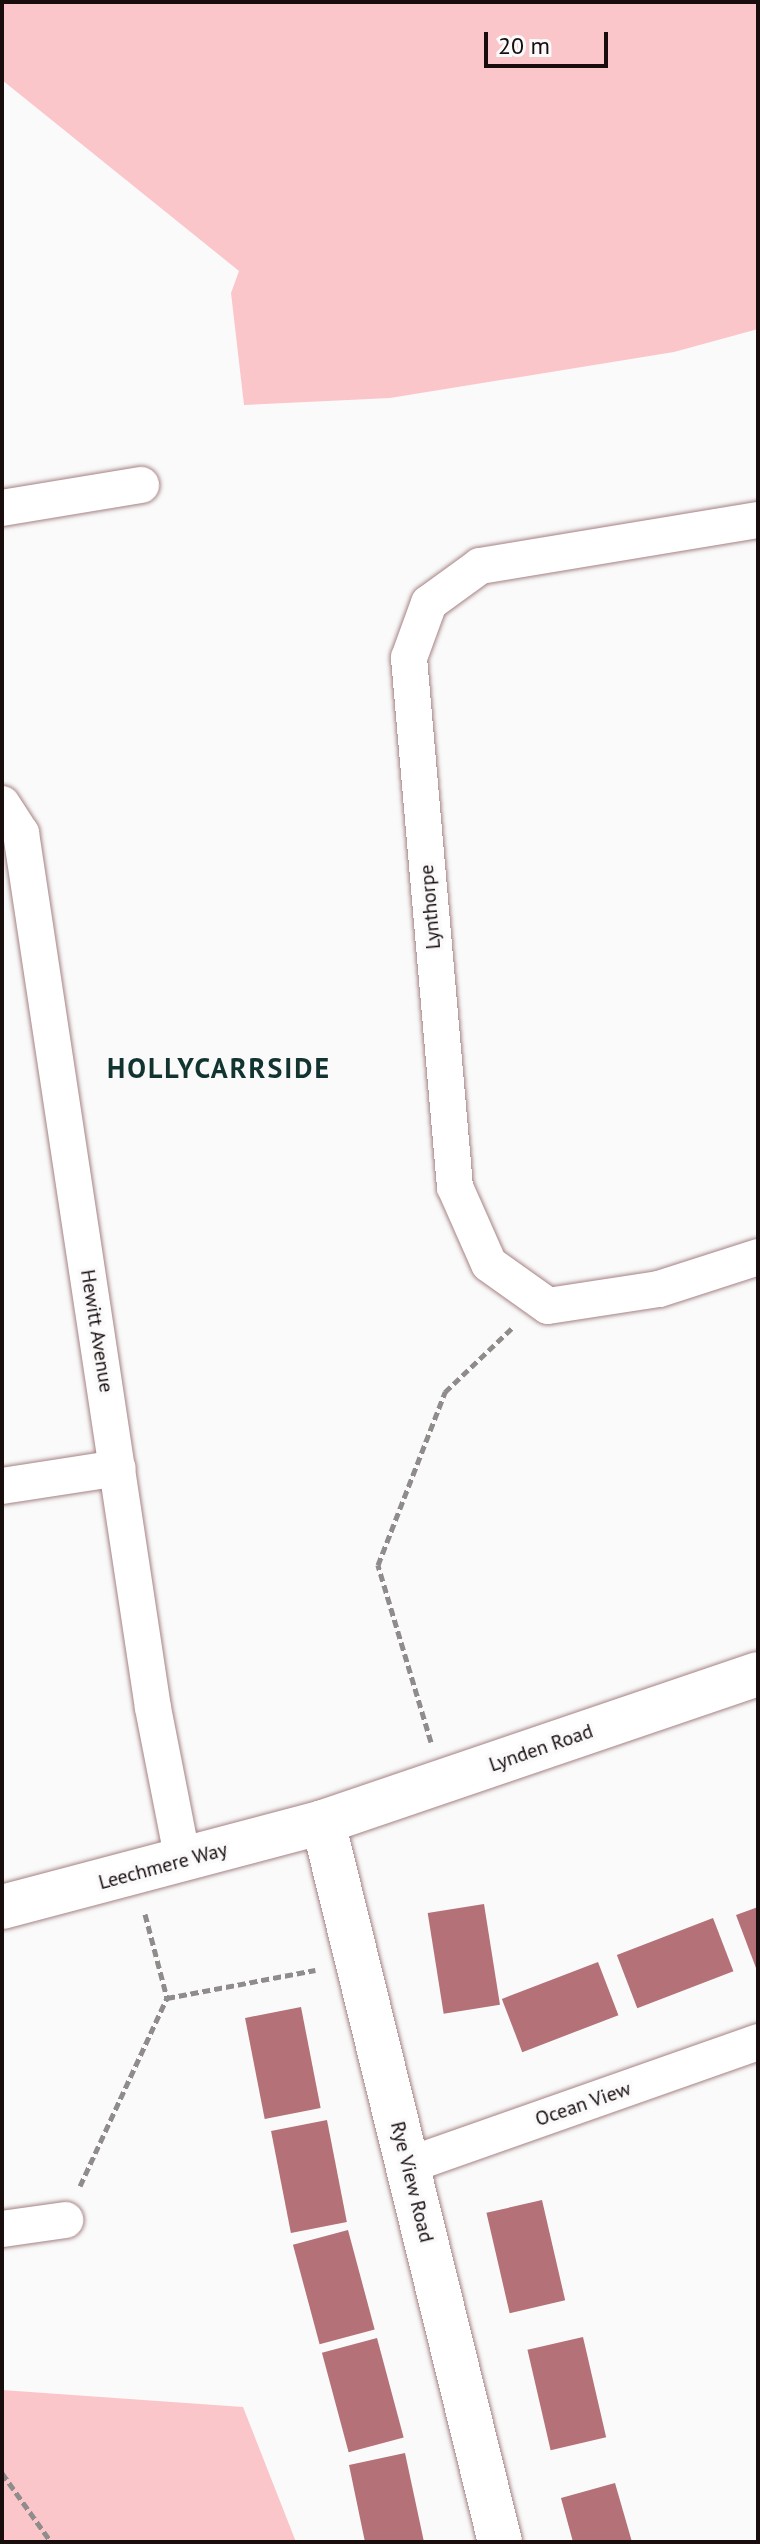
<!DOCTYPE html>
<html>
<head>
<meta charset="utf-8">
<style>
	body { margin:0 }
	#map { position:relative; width:760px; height:2544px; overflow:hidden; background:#fafafa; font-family:"PT Sans",sans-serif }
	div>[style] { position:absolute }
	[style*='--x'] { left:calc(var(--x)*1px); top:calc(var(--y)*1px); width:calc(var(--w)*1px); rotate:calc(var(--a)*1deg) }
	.green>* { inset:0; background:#fbc6ca }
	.building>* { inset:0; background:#b47178; transform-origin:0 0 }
	.path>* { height:5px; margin-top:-2.5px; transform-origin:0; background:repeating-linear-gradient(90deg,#918c8c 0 8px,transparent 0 12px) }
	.roads { filter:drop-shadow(0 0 2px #a58284) drop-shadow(0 0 2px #a58284) }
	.minor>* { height:36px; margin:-18px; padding:0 18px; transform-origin:18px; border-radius:18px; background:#fff }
	.tertiary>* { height:44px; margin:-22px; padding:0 22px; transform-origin:22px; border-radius:22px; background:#fff }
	span { translate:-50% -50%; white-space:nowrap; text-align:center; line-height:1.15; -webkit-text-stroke:7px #fafafa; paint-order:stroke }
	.street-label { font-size:20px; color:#180c0d }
	.district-label { font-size:28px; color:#123431; font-weight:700; letter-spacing:2px }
	.frame { position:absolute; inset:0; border:4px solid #180c0d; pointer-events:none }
	.scale { position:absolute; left:484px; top:32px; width:124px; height:36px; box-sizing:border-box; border:4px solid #180c0d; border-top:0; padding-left:10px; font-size:24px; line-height:28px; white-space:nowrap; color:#180c0d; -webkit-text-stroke:6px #fafafa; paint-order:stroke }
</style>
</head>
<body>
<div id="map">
	<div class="green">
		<div style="clip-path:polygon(2px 2px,758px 2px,758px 329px,674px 352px,390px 398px,244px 405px,231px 293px,239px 271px,2px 80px)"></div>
		<div style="clip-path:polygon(2px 2390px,243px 2407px,296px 2542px,2px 2542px)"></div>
	</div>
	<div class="building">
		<div style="left:484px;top:1904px;width:102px;height:57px;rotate:81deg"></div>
		<div style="clip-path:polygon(758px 1907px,758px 1968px,756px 1968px,736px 1915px)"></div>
		<div style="left:713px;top:1918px;width:57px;height:103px;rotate:69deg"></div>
		<div style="left:598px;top:1962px;width:57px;height:103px;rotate:69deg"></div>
		<div style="left:301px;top:2007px;width:103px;height:57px;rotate:79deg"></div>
		<div style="left:327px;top:2120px;width:104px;height:57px;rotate:79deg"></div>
		<div style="left:542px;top:2200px;width:103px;height:57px;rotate:77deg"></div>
		<div style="left:348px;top:2230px;width:103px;height:57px;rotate:75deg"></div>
		<div style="left:583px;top:2337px;width:103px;height:57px;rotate:77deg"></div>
		<div style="left:377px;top:2338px;width:103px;height:57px;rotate:75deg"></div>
		<div style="clip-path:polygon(405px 2453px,424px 2542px,365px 2542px,349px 2465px)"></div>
		<div style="clip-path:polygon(615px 2483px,632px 2542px,573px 2542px,561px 2498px)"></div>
	</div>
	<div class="path">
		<div style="--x:431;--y:1742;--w:185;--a:-106.7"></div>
		<div style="--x:378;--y:1565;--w:186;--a:-68.8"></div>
		<div style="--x:445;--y:1392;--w:95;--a:-43.7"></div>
		<div style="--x:145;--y:1914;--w:87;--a:75.3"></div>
		<div style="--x:80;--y:2186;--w:207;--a:-65.2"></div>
		<div style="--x:167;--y:1998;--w:151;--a:-10.7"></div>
		<div style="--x:2;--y:2473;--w:85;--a:54.6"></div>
	</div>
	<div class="roads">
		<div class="minor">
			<div style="--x:2;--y:508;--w:141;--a:-9.4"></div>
			<div style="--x:758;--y:520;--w:282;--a:170.6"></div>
			<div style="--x:480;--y:566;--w:63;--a:144"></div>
			<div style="--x:429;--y:603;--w:59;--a:110"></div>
			<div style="--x:409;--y:658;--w:531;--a:85.03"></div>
			<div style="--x:455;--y:1187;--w:84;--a:66.2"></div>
			<div style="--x:489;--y:1264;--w:72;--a:35.4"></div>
			<div style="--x:548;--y:1306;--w:112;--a:-8.7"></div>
			<div style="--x:659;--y:1289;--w:104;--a:-17.9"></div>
			<div style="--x:2;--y:804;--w:35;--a:57"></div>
			<div style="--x:21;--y:833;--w:885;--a:81.42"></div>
			<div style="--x:153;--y:1708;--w:156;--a:78.9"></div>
			<div style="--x:2;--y:1486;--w:117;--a:-8.8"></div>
			<div style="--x:409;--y:2165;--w:370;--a:-19.4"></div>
			<div style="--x:2;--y:2229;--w:64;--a:-8.1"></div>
		</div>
		<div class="tertiary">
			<div style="--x:323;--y:1822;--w:741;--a:76.19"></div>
			<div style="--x:2;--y:1907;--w:332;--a:-14.8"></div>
			<div style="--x:323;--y:1822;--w:459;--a:-18.8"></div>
		</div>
	</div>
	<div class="street-label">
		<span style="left:430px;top:907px;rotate:-95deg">Lynthorpe</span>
		<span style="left:97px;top:1331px;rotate:81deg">Hewitt Avenue</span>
		<span style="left:541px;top:1748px;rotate:-19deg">Lynden Road</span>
		<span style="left:163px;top:1866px;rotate:-15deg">Leechmere Way</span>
		<span style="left:583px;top:2104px;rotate:-19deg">Ocean View</span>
		<span style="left:412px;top:2182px;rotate:76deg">Rye View Road</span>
	</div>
	<div class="district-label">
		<span style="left:219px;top:1068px">HOLLYCARRSIDE</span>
	</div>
	<div class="frame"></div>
	<div class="scale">20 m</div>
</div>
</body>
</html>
